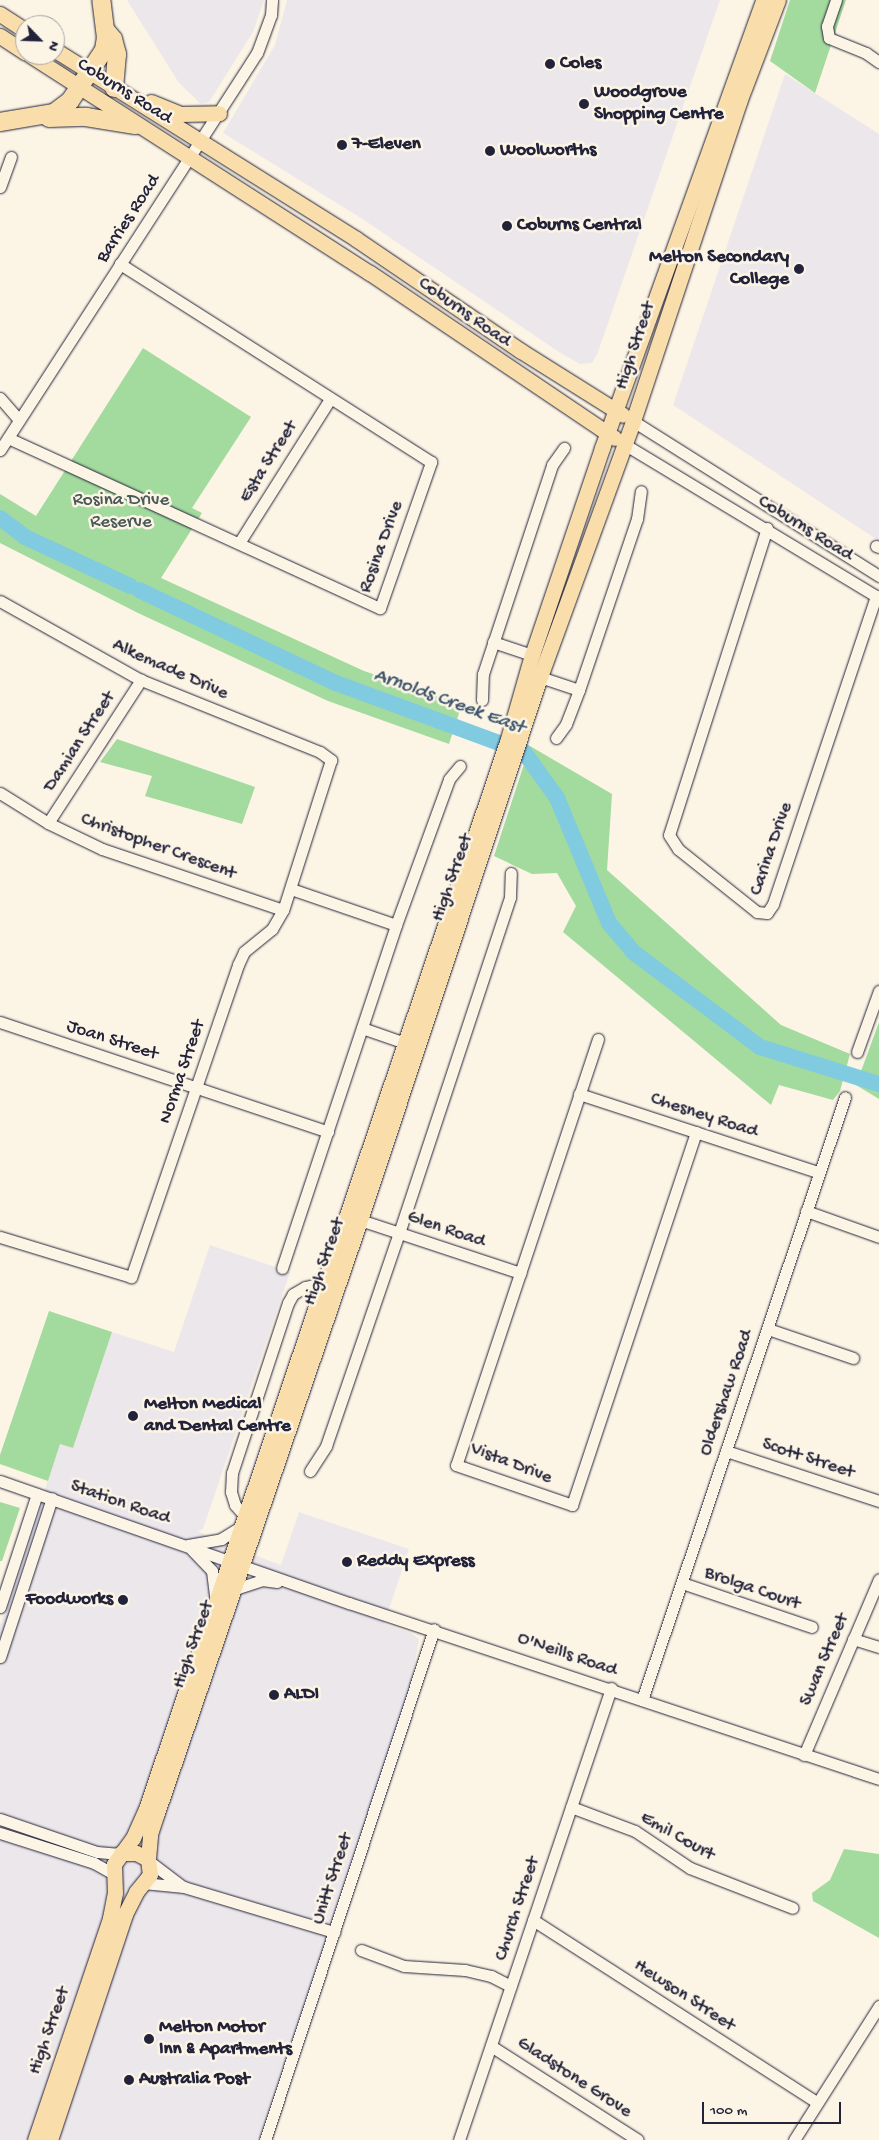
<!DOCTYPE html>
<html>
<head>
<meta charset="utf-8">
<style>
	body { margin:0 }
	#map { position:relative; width:879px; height:2140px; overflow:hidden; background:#fcf5e5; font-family:"Gochi Hand",sans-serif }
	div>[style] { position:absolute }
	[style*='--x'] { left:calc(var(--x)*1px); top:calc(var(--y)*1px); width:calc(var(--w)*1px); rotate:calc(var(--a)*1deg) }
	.built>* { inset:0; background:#ece7eb }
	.green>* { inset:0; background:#a3da9e }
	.river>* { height:16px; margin:-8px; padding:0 8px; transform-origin:8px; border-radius:8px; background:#80cbe0 }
	.roads { filter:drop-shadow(0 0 1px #22223b) drop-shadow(0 0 1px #22223b) }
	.minor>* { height:11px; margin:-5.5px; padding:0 5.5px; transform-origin:5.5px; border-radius:5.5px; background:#fcf5e5 }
	.major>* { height:15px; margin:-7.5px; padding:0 7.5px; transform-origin:7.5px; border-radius:7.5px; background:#f9deab }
	.highway>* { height:18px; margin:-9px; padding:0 9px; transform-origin:9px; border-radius:9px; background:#f9deab }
	.dots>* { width:14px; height:14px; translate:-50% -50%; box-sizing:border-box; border:2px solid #fcf5e5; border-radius:50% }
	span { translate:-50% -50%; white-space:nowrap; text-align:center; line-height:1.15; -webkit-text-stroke:5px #fcf5e5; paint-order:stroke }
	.poi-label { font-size:19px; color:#22223b; font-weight:700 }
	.left { translate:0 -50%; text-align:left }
	.right { translate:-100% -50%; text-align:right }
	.street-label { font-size:19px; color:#22223b }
	.park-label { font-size:19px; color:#495959 }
	.water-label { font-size:20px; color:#3e556d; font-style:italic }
	.north { position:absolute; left:15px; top:15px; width:50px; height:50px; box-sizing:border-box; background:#fcf5e5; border:1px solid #a5a1a1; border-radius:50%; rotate:114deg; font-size:14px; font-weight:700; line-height:20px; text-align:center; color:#22223b }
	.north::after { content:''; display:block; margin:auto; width:18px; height:22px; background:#22223b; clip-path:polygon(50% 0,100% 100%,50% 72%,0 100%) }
	.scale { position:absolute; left:702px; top:2102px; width:139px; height:22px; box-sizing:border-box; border:2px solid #22223b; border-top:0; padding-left:6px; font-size:15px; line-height:18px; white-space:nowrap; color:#22223b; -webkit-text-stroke:4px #fcf5e5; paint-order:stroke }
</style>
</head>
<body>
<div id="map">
	<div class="built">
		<div style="clip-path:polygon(127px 0,264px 0,253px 32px,209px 102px,201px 104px,179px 83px)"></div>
		<div style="clip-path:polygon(287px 0,720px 0,598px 352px,592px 363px,580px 364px,559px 352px,361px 218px,223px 133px,275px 45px)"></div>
		<div style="clip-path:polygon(785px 74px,879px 134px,879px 541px,673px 405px)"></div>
		<div style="clip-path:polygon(210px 1245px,290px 1272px,203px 1529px,198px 1531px,216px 1541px,281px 1565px,299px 1512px,409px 1549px,384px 1624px,411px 1633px,419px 1639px,411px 1685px,259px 2140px,0 2140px,0 1625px,60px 1444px,73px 1448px,112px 1332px,174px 1352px)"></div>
	</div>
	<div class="green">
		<div style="clip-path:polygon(790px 0,846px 0,815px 93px,770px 61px)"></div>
		<div style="clip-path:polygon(143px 348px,251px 417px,192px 508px,202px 513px,161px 578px,364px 671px,462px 704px,449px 744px,328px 701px,138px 613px,0 543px,0 494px,36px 516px)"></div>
		<div style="clip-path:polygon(117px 739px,255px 787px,242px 824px,145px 796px,152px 776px,100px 762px)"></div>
		<div style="clip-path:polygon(530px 746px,612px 794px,607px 870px,781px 1025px,850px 1054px,840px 1091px,833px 1100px,779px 1085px,771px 1105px,563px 932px,576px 906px,557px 873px,532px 874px,494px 856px)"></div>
		<div style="clip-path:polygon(879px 1022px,879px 1099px,856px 1085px)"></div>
		<div style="clip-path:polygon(49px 1311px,112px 1332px,73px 1448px,60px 1444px,48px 1481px,0 1464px,0 1455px)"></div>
		<div style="clip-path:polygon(0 1502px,20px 1508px,2px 1561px,0 1561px)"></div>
		<div style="clip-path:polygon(844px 1849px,879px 1854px,879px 1938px,813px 1901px,812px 1893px,830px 1880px)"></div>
	</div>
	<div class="river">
		<div style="--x:0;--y:518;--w:31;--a:37"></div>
		<div style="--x:25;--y:537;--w:116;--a:25"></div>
		<div style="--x:139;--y:590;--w:218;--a:25.3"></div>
		<div style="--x:336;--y:683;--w:200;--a:20.2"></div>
		<div style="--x:524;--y:752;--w:57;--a:54.3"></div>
		<div style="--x:557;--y:798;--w:135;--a:67.4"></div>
		<div style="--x:609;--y:923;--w:38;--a:50"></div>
		<div style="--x:633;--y:952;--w:159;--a:36.8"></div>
		<div style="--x:760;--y:1047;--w:125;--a:17.3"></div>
	</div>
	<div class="roads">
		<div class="minor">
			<div style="--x:836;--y:0;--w:28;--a:109"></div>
			<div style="--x:827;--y:26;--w:12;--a:81"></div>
			<div style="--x:829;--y:38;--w:40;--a:22"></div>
			<div style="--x:866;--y:53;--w:16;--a:35"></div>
			<div style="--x:0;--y:187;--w:32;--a:-70"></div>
			<div style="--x:0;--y:398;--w:29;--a:49"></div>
			<div style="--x:633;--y:421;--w:291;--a:32.2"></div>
			<div style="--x:8;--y:438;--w:409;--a:24.6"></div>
			<div style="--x:380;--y:608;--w:155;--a:-70.7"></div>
			<div style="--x:431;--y:462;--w:369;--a:-147.5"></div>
			<div style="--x:624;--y:444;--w:298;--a:31.1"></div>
			<div style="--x:0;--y:450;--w:473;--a:-57.1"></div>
			<div style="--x:257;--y:53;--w:40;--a:-69.8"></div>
			<div style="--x:271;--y:15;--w:15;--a:-86"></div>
			<div style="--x:767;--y:528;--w:322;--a:107.7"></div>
			<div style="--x:669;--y:835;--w:17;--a:57"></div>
			<div style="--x:678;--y:849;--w:101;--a:38.6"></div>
			<div style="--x:757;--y:912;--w:10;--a:6"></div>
			<div style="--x:767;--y:913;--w:11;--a:-56"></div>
			<div style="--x:773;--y:904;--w:325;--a:-71.5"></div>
			<div style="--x:239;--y:543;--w:170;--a:-57.7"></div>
			<div style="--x:876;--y:546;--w:3;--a:18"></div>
			<div style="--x:0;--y:601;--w:162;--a:29.3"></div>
			<div style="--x:141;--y:680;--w:193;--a:21.9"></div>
			<div style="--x:320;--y:752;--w:14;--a:36"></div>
			<div style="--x:331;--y:760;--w:157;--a:107.7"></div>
			<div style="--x:283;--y:910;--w:22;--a:120"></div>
			<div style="--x:272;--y:929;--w:36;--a:141"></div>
			<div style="--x:244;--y:952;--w:14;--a:115"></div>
			<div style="--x:238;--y:965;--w:330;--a:108.9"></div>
			<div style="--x:131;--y:1277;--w:137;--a:-163"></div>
			<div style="--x:493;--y:642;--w:41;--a:18.4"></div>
			<div style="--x:540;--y:677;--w:41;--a:18.4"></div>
			<div style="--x:482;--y:700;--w:26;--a:-88"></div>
			<div style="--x:483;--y:674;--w:220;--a:-71.7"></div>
			<div style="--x:552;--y:465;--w:21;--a:-55"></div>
			<div style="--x:556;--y:738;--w:17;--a:-54"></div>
			<div style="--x:566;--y:724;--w:36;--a:-69"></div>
			<div style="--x:579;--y:690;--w:181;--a:-71.3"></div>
			<div style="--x:637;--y:519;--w:28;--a:-82"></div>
			<div style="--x:0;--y:793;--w:57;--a:32"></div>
			<div style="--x:48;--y:823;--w:60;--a:25.7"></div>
			<div style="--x:102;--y:849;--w:191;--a:18.6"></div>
			<div style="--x:48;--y:823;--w:171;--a:-57"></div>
			<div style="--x:291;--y:889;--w:111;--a:18.9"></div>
			<div style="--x:0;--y:1022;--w:346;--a:18.5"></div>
			<div style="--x:362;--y:1028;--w:46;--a:19.2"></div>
			<div style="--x:598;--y:1039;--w:449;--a:108.4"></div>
			<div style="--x:456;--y:1465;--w:123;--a:19"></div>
			<div style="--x:572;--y:1505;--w:393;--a:-71.6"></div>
			<div style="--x:857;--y:1052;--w:65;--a:-70.2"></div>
			<div style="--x:579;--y:1094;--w:251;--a:18.1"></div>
			<div style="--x:806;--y:1211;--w:77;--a:19.6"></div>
			<div style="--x:360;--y:1220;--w:169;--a:18.3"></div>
			<div style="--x:282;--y:1268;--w:361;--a:-71.6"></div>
			<div style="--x:396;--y:925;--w:155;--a:-70"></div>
			<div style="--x:449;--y:779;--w:17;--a:-50"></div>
			<div style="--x:768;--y:1329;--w:90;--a:18.8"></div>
			<div style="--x:726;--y:1451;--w:161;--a:18.1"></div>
			<div style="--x:310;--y:1471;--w:30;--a:-57"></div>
			<div style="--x:326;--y:1446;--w:225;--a:-71.1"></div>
			<div style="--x:399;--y:1233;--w:354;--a:-71.7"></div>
			<div style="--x:510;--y:897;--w:24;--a:-88"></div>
			<div style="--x:0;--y:1481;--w:370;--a:19.3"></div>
			<div style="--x:349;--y:1603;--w:558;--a:18.37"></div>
			<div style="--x:244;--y:1515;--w:13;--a:-132"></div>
			<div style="--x:235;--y:1505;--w:14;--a:-107"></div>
			<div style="--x:231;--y:1492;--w:19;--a:-87"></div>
			<div style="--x:232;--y:1473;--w:179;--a:-71.8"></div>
			<div style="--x:288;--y:1303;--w:10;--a:-61"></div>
			<div style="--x:293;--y:1294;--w:14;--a:-30"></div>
			<div style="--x:305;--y:1287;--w:18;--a:-13"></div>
			<div style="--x:188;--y:1545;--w:34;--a:-10"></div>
			<div style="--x:221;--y:1539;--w:22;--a:-32"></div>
			<div style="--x:192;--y:1550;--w:29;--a:46"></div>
			<div style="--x:212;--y:1571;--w:24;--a:83"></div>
			<div style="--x:682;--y:1583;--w:137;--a:18.7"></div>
			<div style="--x:235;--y:1589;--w:28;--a:-18"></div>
			<div style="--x:262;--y:1580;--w:15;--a:8"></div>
			<div style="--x:0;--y:1607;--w:119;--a:-71.9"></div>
			<div style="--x:853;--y:1639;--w:27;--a:17"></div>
			<div style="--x:0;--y:1657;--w:167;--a:-71.9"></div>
			<div style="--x:642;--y:1700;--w:636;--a:-71.39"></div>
			<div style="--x:804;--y:1755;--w:191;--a:-66.9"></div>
			<div style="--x:571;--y:1807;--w:68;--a:20.6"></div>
			<div style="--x:635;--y:1831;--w:66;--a:33.9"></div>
			<div style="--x:690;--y:1868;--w:110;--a:21.2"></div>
			<div style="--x:0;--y:1819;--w:102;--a:18.8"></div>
			<div style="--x:97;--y:1852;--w:23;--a:5"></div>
			<div style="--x:0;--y:1833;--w:99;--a:17.7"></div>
			<div style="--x:94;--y:1863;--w:23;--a:29"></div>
			<div style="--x:150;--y:1862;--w:40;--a:37"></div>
			<div style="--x:143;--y:1883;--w:41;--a:5.6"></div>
			<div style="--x:184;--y:1887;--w:157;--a:16.7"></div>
			<div style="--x:533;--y:1920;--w:337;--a:32.7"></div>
			<div style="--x:361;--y:1950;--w:46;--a:20.4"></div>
			<div style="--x:404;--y:1966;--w:61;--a:3.8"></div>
			<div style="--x:465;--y:1970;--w:27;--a:13"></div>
			<div style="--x:491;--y:1976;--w:22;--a:27"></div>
			<div style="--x:491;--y:2046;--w:174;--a:32.6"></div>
			<div style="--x:265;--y:2140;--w:538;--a:-71.7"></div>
			<div style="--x:459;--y:2140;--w:477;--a:-71.4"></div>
			<div style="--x:794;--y:2140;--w:159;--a:-57.6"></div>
		</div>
		<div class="major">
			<div style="--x:0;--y:14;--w:30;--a:33"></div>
			<div style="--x:0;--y:36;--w:30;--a:33"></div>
			<div style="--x:55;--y:50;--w:355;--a:32.1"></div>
			<div style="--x:356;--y:239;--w:199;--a:34.2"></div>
			<div style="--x:521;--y:351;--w:120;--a:32.1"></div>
			<div style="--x:30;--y:55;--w:404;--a:32.7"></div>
			<div style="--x:370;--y:273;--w:295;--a:34"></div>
			<div style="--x:151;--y:102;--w:31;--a:22"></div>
			<div style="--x:180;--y:114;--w:39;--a:-1"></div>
			<div style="--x:148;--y:1859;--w:25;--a:-85"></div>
			<div style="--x:150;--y:1834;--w:22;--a:-72"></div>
			<div style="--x:157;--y:1813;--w:627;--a:-71.1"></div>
			<div style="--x:360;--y:1220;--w:572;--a:-71.66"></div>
			<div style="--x:540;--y:677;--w:272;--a:-70"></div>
			<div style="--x:633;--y:421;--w:336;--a:-71.6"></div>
			<div style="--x:739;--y:102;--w:109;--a:-69.1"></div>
			<div style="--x:35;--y:2140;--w:234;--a:-71.3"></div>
			<div style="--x:110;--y:1918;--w:25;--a:-79"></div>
			<div style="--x:115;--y:1893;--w:29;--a:-92"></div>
			<div style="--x:114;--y:1864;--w:32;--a:-54"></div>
			<div style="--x:133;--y:1838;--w:32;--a:-66"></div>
			<div style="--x:146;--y:1809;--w:1126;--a:-71.31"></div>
			<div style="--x:507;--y:742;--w:91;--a:-74"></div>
			<div style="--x:532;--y:655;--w:219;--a:-71.3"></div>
			<div style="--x:602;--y:448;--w:476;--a:-70.2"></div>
			<div style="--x:50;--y:2140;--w:238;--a:-71.6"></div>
			<div style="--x:125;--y:1914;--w:25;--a:-63"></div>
			<div style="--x:136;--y:1892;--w:22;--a:-51"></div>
			<div style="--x:150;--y:1875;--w:16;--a:-97"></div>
			<div style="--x:148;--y:1859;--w:13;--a:-153"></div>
			<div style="--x:136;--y:1853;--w:15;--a:180"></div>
		</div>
		<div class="highway">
			<div style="--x:107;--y:32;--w:9;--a:49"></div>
			<div style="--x:113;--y:39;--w:16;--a:75"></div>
			<div style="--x:117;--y:54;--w:34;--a:95"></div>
			<div style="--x:49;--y:118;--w:37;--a:-2"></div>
			<div style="--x:86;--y:117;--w:50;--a:9.3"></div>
			<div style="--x:0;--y:122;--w:55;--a:-9.5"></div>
			<div style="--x:54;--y:113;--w:20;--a:-37"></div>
			<div style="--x:70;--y:101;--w:61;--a:-56.3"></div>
			<div style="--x:104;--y:50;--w:12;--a:-81"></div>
			<div style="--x:106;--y:38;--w:38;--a:-97"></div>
		</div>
	</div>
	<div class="dots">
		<div style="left:550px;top:64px;background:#22223b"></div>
		<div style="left:584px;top:104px;background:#22223b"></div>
		<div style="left:342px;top:145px;background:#22223b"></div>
		<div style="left:490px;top:151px;background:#22223b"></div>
		<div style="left:507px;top:226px;background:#22223b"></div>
		<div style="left:799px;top:269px;background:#22223b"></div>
		<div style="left:133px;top:1416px;background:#22223b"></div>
		<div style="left:347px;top:1562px;background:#22223b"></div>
		<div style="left:123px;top:1600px;background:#22223b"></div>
		<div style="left:274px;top:1695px;background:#22223b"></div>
		<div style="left:149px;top:2039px;background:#22223b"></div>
		<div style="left:129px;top:2080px;background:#22223b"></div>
	</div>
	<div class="poi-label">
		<span class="left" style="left:560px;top:64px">Coles</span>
		<span class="left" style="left:594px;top:104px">Woodgrove<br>Shopping Centre</span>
		<span class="left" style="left:352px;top:145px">7-Eleven</span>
		<span class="left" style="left:500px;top:151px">Woolworths</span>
		<span class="left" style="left:517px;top:226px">Coburns Central</span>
		<span class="right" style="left:789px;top:269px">Melton Secondary<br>College</span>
		<span class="left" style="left:144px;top:1416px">Melton Medical<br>and Dental Centre</span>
		<span class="left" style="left:357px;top:1562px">Reddy Express</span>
		<span class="right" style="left:113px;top:1600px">Foodworks</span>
		<span class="left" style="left:284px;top:1695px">ALDI</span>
		<span class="left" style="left:159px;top:2039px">Melton Motor<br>Inn &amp; Apartments</span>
		<span class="left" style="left:139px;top:2080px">Australia Post</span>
	</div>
	<div class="street-label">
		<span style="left:124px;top:92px;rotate:32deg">Coburns Road</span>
		<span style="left:129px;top:219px;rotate:-57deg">Barries Road</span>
		<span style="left:464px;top:313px;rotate:35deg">Coburns Road</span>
		<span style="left:636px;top:346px;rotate:-72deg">High Street</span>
		<span style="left:269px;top:462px;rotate:-58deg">Esta Street</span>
		<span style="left:805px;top:529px;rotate:32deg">Coburns Road</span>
		<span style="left:382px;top:547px;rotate:-70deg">Rosina Drive</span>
		<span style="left:170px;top:670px;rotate:24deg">Alkemade Drive</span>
		<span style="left:80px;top:742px;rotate:-57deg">Damian Street</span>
		<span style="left:158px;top:847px;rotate:20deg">Christopher Crescent</span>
		<span style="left:772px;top:849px;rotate:-71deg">Carina Drive</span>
		<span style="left:453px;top:878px;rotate:-71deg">High Street</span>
		<span style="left:112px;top:1041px;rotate:18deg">Joan Street</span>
		<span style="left:183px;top:1072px;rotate:-71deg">Norma Street</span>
		<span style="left:704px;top:1116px;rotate:18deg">Chesney Road</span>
		<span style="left:446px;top:1230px;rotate:19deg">Glen Road</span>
		<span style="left:325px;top:1262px;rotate:-71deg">High Street</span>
		<span style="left:727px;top:1393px;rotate:-71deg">Oldershaw Road</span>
		<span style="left:808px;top:1459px;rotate:18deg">Scott Street</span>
		<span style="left:511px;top:1464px;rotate:21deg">Vista Drive</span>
		<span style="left:120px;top:1503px;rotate:19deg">Station Road</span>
		<span style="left:752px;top:1589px;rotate:19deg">Brolga Court</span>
		<span style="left:194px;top:1645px;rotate:-71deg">High Street</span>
		<span style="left:567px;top:1655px;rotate:19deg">O'Neills Road</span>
		<span style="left:825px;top:1660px;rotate:-67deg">Swan Street</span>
		<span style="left:677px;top:1837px;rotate:29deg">Emil Court</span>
		<span style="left:333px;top:1879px;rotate:-72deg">Unitt Street</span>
		<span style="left:518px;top:1909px;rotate:-72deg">Church Street</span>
		<span style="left:684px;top:1996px;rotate:33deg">Hewson Street</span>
		<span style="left:50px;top:2031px;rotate:-71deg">High Street</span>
		<span style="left:574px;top:2078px;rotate:33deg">Gladstone Grove</span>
	</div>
	<div class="park-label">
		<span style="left:121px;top:512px">Rosina Drive<br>Reserve</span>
	</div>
	<div class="water-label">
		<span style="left:449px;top:702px;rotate:20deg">Arnolds Creek East</span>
	</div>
	<div class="north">N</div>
	<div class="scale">100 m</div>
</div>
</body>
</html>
